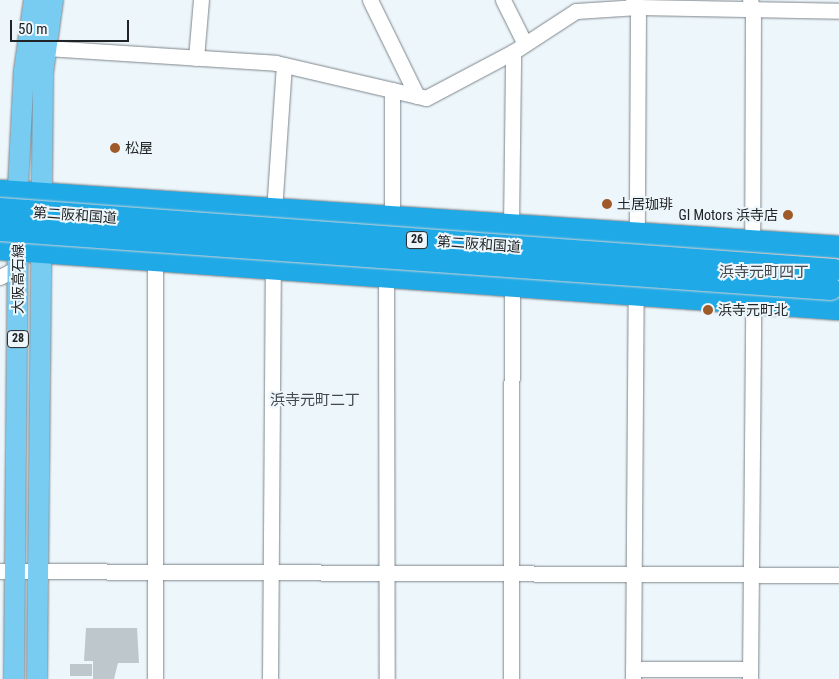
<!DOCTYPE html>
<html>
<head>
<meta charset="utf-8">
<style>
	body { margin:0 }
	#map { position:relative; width:839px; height:679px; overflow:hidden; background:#edf6fb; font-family:"Roboto Condensed","Noto Sans JP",sans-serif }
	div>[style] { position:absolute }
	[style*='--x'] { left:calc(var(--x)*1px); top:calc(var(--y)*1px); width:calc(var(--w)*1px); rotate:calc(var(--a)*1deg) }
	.building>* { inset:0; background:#bec7cc; transform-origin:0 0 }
	.roads { filter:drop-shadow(0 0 1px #7e868b) drop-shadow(0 0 1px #7e868b) }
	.minor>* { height:15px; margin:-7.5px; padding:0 7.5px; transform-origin:7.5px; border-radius:7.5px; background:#fff }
	.major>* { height:20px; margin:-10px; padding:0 10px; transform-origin:10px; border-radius:10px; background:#79ccf1 }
	.highway>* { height:22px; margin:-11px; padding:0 11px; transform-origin:11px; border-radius:11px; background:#1faae7 }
	.bridges { filter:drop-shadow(0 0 1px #d3d3d4) drop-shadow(0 0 1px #d3d3d4) }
	.highway-bridge>* { height:22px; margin:-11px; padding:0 11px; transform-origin:11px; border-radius:11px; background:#1faae7 }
	.dots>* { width:14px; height:14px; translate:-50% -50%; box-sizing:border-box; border:2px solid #edf6fb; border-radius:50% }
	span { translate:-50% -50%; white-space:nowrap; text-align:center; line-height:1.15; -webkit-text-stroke:4px #edf6fb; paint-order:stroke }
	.shield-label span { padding:1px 4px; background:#edf6fb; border:1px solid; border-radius:4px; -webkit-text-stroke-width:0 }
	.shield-label { font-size:12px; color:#212426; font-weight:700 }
	.poi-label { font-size:14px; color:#212426 }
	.left { translate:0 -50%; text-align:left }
	.right { translate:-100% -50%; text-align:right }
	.street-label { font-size:14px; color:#212426 }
	.neighbourhood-label { font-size:15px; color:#424a4e }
	.scale { position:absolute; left:10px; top:20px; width:119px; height:22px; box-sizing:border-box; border:2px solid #212426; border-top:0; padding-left:6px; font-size:15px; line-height:18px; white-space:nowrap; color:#212426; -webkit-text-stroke:4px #edf6fb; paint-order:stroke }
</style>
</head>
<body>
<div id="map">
	<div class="building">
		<div style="clip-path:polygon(86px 628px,137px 628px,139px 663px,118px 663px,114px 679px,93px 679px,93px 661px,84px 661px)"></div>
		<div style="left:70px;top:664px;width:22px;height:12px"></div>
	</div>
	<div class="roads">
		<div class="minor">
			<div style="--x:370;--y:0;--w:107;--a:63.9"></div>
			<div style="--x:503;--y:0;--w:47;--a:63.4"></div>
			<div style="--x:633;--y:0;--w:9;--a:54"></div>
			<div style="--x:638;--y:7;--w:229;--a:90.3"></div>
			<div style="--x:750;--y:1;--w:9;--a:69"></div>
			<div style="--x:753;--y:9;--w:235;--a:90.2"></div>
			<div style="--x:46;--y:48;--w:230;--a:3.7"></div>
			<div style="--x:276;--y:63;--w:154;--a:13.1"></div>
			<div style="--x:426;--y:98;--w:98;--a:-27.9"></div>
			<div style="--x:513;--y:52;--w:75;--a:-33.1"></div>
			<div style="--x:576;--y:11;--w:62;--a:-3.7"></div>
			<div style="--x:638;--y:7;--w:201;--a:1.1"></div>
			<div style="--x:196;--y:58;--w:58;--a:-85.1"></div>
			<div style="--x:274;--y:211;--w:146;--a:-86.1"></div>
			<div style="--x:392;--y:218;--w:128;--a:-90"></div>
			<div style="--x:511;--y:228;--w:176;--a:-89.3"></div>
			<div style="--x:0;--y:277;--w:21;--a:-28"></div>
			<div style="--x:386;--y:278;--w:401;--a:89.9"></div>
			<div style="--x:0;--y:571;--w:839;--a:0.27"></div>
			<div style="--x:633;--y:669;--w:117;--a:0"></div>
			<div style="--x:155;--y:679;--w:418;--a:-90"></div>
			<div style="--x:270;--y:679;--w:410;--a:-89.6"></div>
			<div style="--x:511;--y:679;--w:391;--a:-89.9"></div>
			<div style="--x:633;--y:679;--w:383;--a:-89.6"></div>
			<div style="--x:750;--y:679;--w:376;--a:-89.5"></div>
		</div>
		<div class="major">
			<div style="--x:17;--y:207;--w:136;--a:-87.1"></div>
			<div style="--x:24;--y:71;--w:72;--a:-82"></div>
			<div style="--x:14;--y:679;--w:443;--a:-89.5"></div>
			<div style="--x:37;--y:679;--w:606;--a:-89.43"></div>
			<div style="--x:43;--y:73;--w:74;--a:-82.2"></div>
		</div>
		<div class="highway">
			<div style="--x:0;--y:191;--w:841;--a:3.82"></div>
			<div style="--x:0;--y:249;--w:841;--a:4.09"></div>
		</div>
	</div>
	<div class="bridges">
		<div class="highway-bridge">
			<div style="--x:0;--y:209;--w:836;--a:4.18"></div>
			<div style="--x:0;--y:230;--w:833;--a:4.06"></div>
		</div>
	</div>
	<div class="dots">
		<div style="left:115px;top:148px;background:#9e5b29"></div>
		<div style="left:607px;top:204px;background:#9e5b29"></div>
		<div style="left:788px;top:215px;background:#9e5b29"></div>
		<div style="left:708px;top:310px;background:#9e5b29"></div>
	</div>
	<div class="shield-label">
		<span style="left:417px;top:240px">26</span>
		<span style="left:18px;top:339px">28</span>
	</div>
	<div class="poi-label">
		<span class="left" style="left:125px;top:148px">松屋</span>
		<span class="left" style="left:617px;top:204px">土居珈琲</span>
		<span class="right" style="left:778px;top:215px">GI Motors 浜寺店</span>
		<span class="left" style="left:718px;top:310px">浜寺元町北</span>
	</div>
	<div class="street-label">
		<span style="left:75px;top:215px;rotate:4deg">第二阪和国道</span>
		<span style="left:479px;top:244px;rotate:4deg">第二阪和国道</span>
		<span style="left:18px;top:279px;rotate:-90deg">大阪高石線</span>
	</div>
	<div class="neighbourhood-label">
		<span style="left:764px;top:273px">浜寺元町四丁</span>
		<span style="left:315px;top:401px">浜寺元町二丁</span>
	</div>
	<div class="scale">50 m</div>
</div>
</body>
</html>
